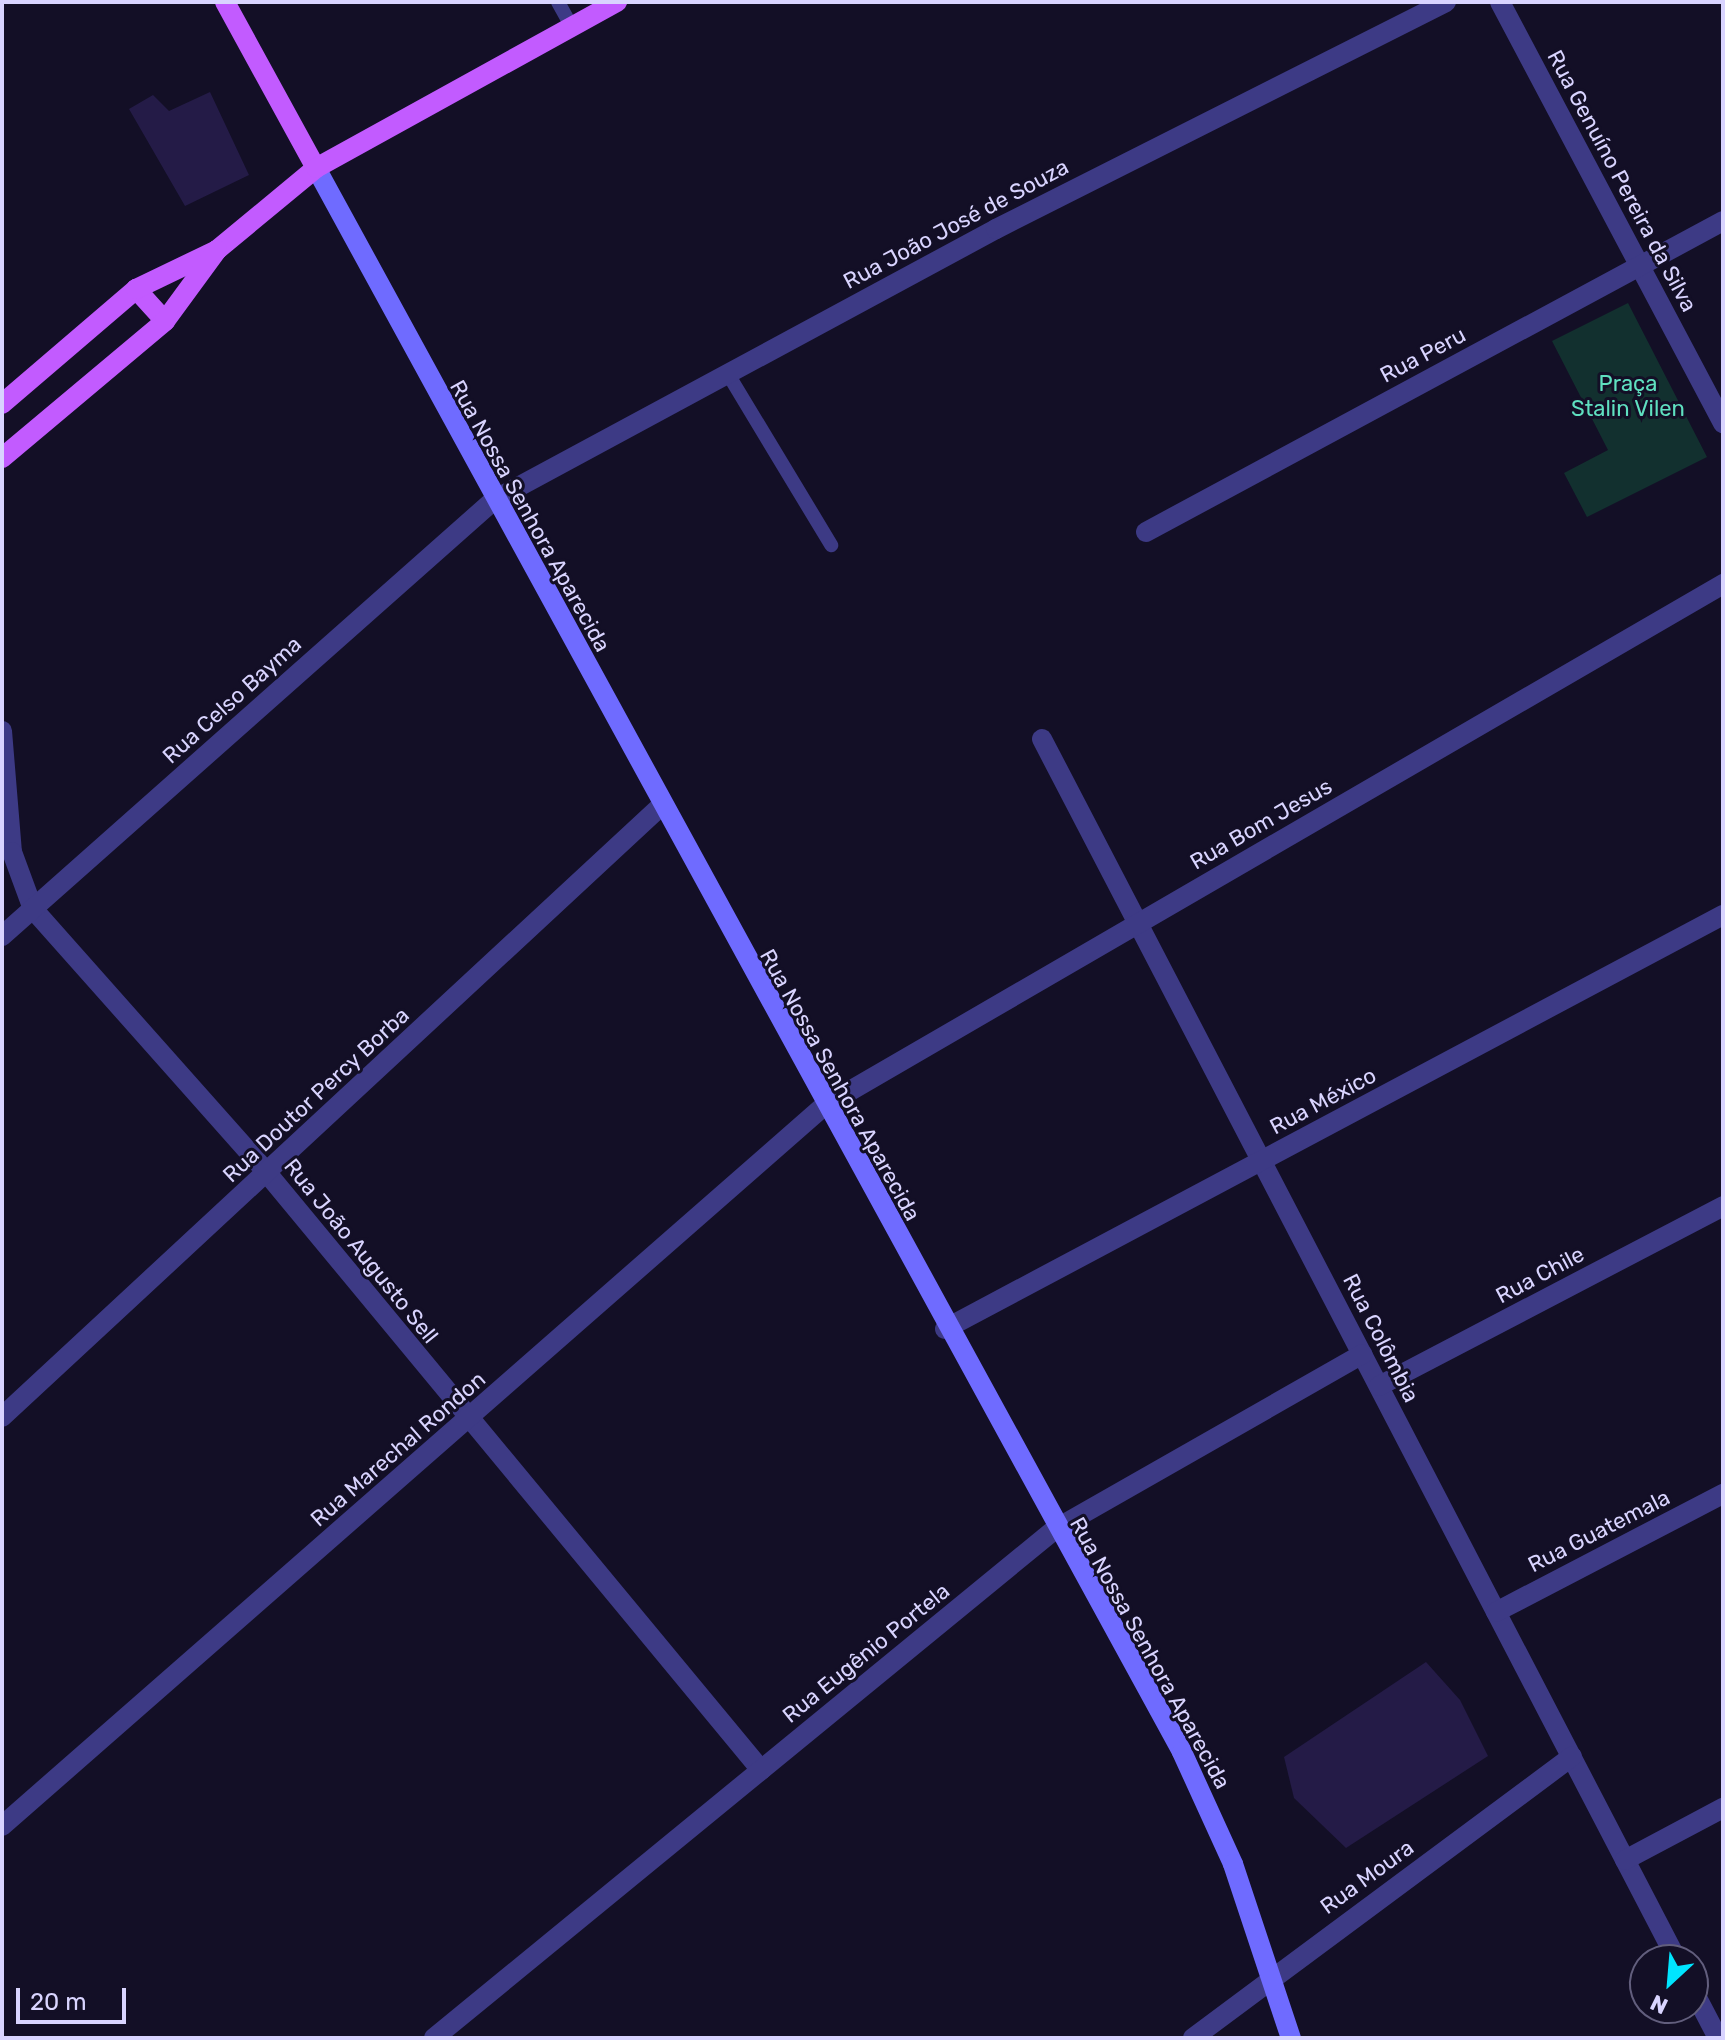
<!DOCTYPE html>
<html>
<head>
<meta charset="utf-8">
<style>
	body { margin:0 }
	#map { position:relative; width:1725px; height:2040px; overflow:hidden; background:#130f26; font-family:Rubik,sans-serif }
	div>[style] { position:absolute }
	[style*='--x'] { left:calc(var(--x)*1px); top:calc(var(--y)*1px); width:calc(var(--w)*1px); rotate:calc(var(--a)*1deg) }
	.green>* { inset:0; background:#12302f }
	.building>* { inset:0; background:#241b47 }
	.service>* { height:14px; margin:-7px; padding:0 7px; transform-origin:7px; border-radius:7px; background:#3d3a85 }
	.minor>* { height:20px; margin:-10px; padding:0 10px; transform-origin:10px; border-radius:10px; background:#3d3a85 }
	.tertiary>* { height:20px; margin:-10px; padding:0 10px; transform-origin:10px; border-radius:10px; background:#3d3a85 }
	.secondary>* { height:20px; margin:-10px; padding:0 10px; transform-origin:10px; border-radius:10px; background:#6f6bff }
	.primary>* { height:20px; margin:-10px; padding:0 10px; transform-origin:10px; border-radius:10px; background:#c25bff }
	span { translate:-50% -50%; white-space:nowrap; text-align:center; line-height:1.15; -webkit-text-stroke:6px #130f26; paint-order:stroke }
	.street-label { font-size:22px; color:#d9d4ff }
	.park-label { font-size:22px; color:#5fe0c0 }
	.frame { position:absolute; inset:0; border:4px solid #d9d4ff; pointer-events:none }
	.north { position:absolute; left:1629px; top:1944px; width:80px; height:80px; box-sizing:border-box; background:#130f26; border:2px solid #625e7d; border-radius:50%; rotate:206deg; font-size:22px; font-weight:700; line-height:32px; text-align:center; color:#d9d4ff }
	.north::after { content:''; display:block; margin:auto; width:28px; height:36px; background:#00e5ff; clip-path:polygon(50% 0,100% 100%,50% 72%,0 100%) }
	.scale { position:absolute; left:16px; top:1988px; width:110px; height:36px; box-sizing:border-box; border:4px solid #d9d4ff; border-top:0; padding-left:10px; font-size:24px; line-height:28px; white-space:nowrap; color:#d9d4ff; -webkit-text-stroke:6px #130f26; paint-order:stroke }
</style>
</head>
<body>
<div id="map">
	<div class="green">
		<div style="clip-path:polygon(1628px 303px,1707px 457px,1587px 517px,1564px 473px,1608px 450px,1552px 341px)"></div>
	</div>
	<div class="building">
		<div style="clip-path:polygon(210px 92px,249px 175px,185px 206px,129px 109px,153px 95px,169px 111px)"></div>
		<div style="clip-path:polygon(1426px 1662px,1460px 1700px,1488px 1756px,1346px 1848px,1294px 1798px,1284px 1757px)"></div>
	</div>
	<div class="service">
		<div style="--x:558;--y:2;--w:29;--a:61"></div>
		<div style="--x:728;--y:374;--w:200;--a:58.9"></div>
	</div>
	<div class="minor">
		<div style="--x:1500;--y:2;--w:477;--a:62.1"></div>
		<div style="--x:1146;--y:532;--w:655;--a:-28.32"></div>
		<div style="--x:2;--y:731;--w:121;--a:85.3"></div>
		<div style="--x:12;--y:852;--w:61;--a:69.8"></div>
		<div style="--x:33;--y:909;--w:353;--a:48.4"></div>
		<div style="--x:267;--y:1173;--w:775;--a:50.39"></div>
		<div style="--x:1042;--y:739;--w:1376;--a:62.52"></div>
		<div style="--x:2;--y:936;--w:657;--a:-41.55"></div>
		<div style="--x:494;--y:500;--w:570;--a:-28.36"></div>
		<div style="--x:996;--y:229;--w:504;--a:-26.77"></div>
		<div style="--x:945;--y:1329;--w:881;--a:-28.02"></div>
		<div style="--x:1379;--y:1386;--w:388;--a:-27.6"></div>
		<div style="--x:2;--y:1417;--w:899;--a:-42.84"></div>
		<div style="--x:1054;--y:1530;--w:355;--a:-29.7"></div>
		<div style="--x:1496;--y:1612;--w:256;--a:-27.5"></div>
		<div style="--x:2;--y:1826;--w:1093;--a:-41.22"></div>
		<div style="--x:824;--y:1106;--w:1040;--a:-30.14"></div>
		<div style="--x:1625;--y:1860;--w:111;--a:-28"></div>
		<div style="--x:1693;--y:1990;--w:54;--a:62.5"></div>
		<div style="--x:1193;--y:2038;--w:472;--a:-36.6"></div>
	</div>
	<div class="tertiary">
		<div style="--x:434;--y:2038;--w:802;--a:-39.33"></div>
	</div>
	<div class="secondary">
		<div style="--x:316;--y:168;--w:1805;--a:61.33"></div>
		<div style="--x:1182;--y:1752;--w:123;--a:65.5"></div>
		<div style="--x:1233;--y:1864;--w:183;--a:71.6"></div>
	</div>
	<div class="primary">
		<div style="--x:225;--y:2;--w:189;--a:61.3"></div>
		<div style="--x:136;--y:289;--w:43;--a:47.8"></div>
		<div style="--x:2;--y:404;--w:177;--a:-40.6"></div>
		<div style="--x:136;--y:289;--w:90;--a:-25.7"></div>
		<div style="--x:217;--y:250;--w:129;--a:-39.6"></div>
		<div style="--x:316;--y:168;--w:344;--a:-28.9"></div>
		<div style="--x:2;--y:458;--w:213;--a:-40"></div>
		<div style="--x:165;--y:321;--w:88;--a:-53.8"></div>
	</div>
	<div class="street-label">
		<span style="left:1622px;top:181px;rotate:62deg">Rua Genuíno Pereira da Silva</span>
		<span style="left:956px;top:224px;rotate:-28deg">Rua João José de Souza</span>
		<span style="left:1423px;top:355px;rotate:-28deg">Rua Peru</span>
		<span style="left:530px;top:516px;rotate:61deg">Rua Nossa Senhora Aparecida</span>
		<span style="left:232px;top:700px;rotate:-42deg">Rua Celso Bayma</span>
		<span style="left:1261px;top:824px;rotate:-30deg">Rua Bom Jesus</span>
		<span style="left:840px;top:1085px;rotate:61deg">Rua Nossa Senhora Aparecida</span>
		<span style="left:316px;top:1095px;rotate:-43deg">Rua Doutor Percy Borba</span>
		<span style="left:1323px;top:1101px;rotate:-28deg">Rua México</span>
		<span style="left:361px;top:1251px;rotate:51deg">Rua João Augusto Sell</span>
		<span style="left:1540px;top:1275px;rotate:-28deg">Rua Chile</span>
		<span style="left:1381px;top:1338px;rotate:63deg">Rua Colômbia</span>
		<span style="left:398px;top:1449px;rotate:-41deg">Rua Marechal Rondon</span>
		<span style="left:1599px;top:1531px;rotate:-27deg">Rua Guatemala</span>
		<span style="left:866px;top:1653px;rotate:-39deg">Rua Eugênio Portela</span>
		<span style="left:1150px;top:1653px;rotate:61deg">Rua Nossa Senhora Aparecida</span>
		<span style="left:1367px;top:1877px;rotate:-36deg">Rua Moura</span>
	</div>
	<div class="park-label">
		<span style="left:1628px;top:396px">Praça<br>Stalin Vilen</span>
	</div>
	<div class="frame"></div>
	<div class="north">N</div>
	<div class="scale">20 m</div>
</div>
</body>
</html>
